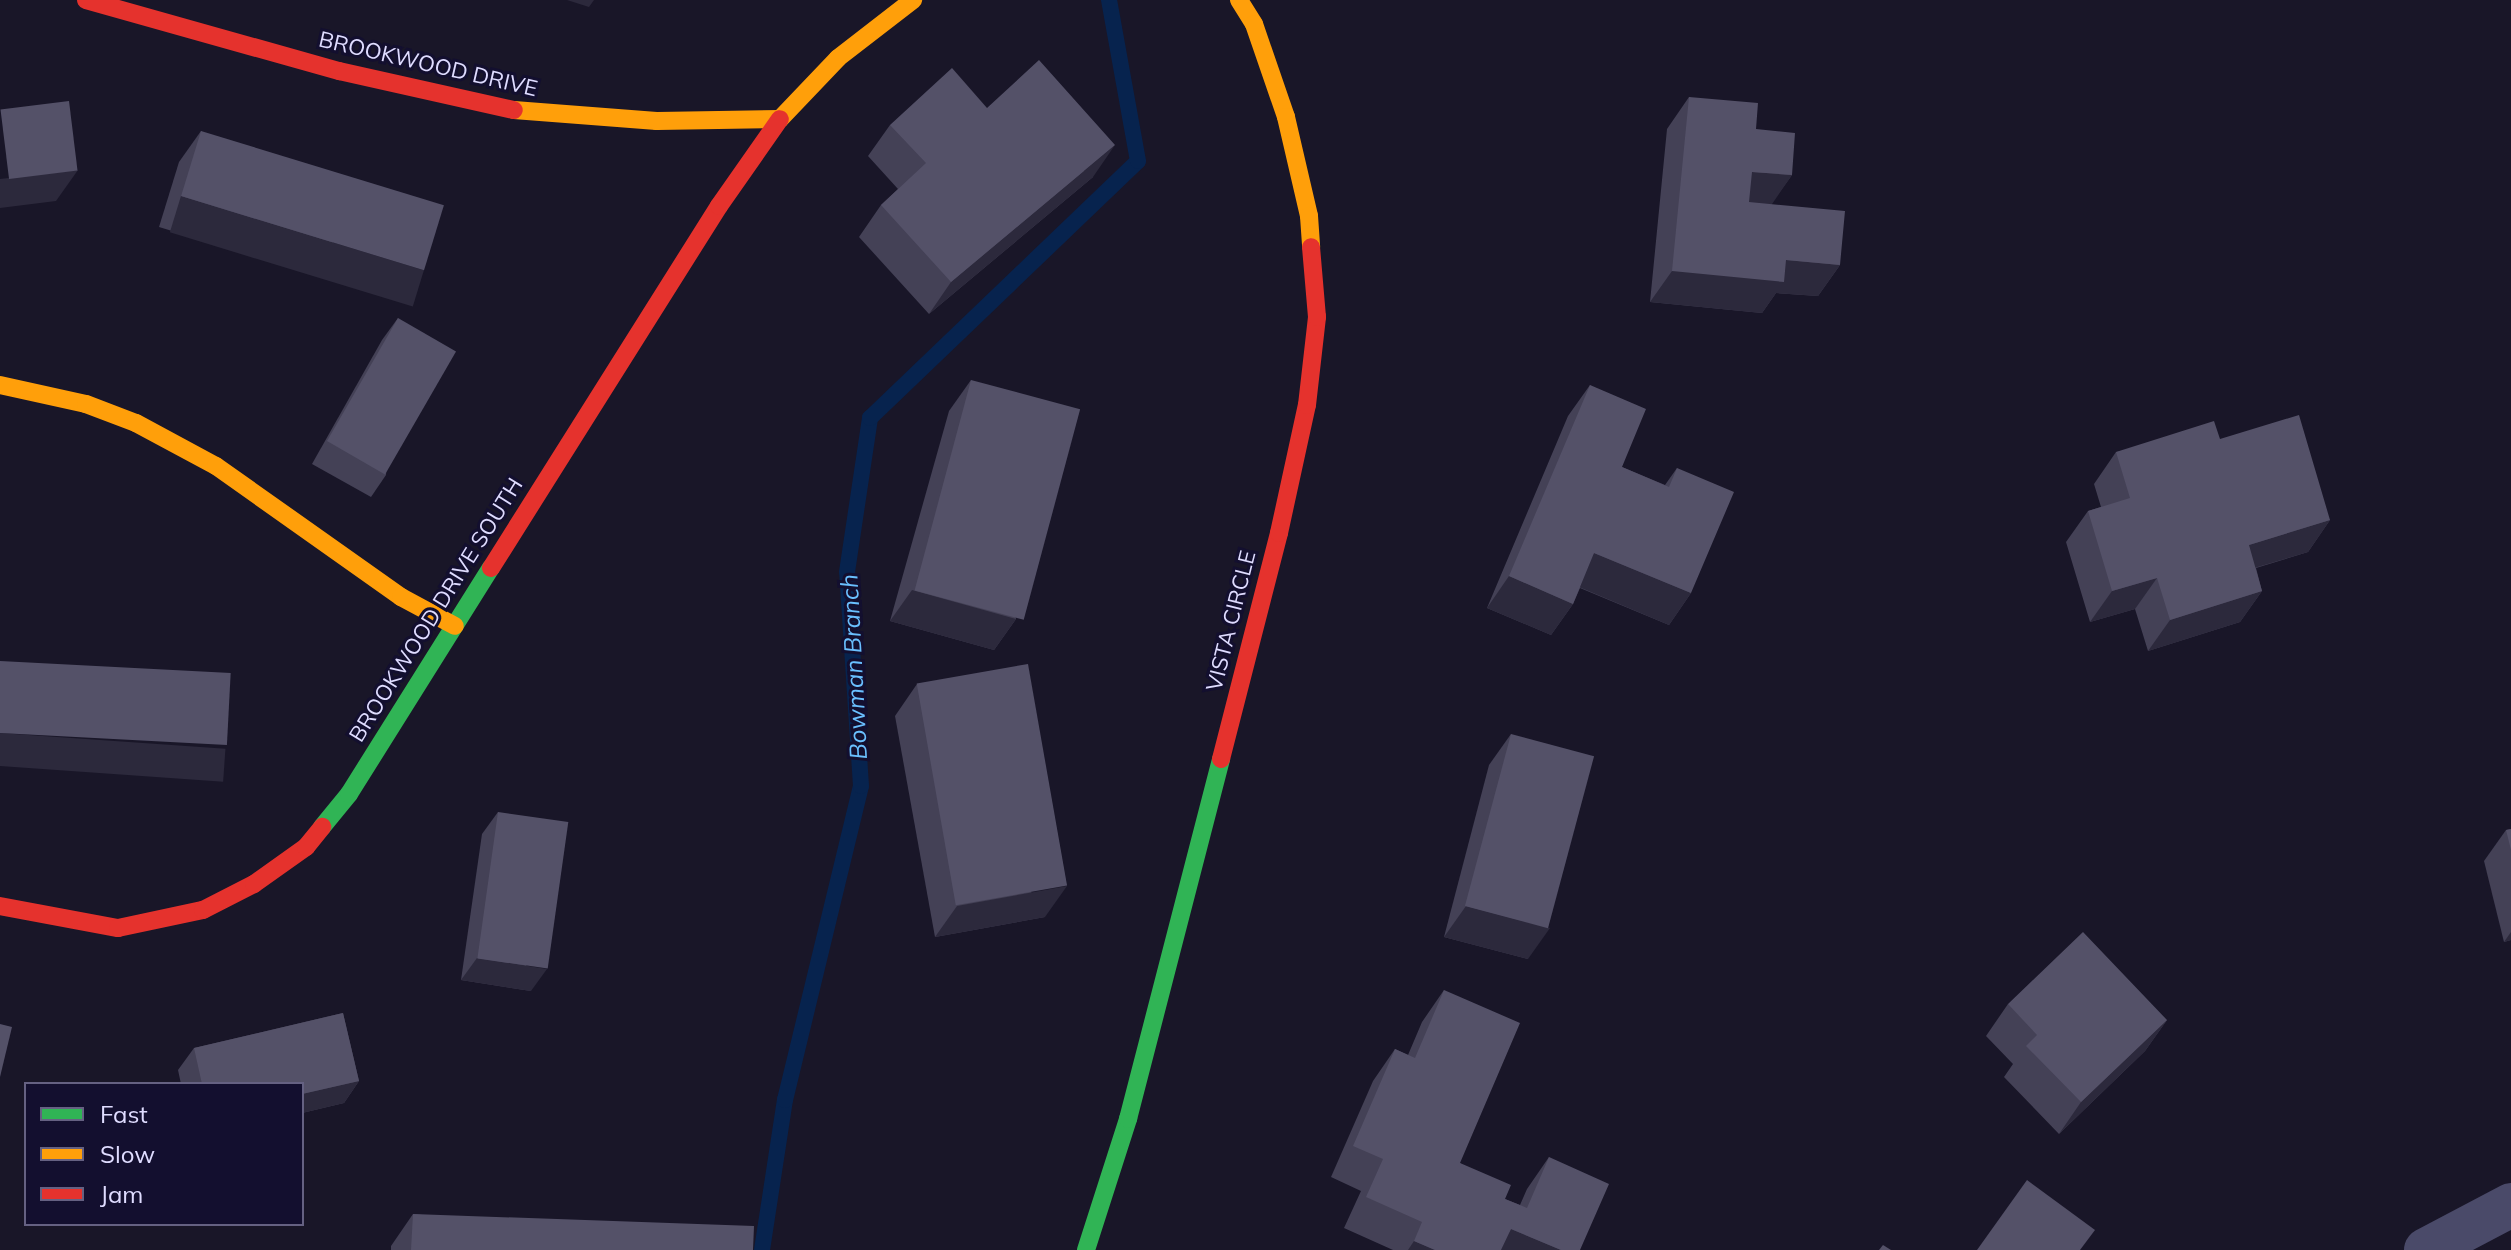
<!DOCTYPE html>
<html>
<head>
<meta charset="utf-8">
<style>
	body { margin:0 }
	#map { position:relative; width:2511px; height:1250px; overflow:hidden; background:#191628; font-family:Mulish,sans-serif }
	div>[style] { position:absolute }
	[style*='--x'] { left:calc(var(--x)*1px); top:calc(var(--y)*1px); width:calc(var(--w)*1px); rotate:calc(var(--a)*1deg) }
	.stream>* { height:16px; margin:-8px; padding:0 8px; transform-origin:8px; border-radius:8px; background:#07234e }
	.street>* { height:44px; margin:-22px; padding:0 22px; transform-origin:22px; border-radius:22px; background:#4a4a69 }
	.fast>* { height:18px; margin:-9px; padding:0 9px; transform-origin:9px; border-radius:9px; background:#30b455 }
	.slow>* { height:18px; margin:-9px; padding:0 9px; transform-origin:9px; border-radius:9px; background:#ff9f0a }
	.jam>* { height:18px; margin:-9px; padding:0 9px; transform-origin:9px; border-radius:9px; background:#e5322d }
	.wall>* { inset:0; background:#444156 }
	.shaded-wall>* { inset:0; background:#2c293c; transform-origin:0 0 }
	.building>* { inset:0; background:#545168; transform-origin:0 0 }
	span { translate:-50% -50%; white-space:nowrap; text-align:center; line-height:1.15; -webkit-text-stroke:6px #130f2f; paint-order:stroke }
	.street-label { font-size:22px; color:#dfdcff }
	.water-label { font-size:24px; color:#6ac0ff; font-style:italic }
	.legend { position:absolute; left:24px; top:1082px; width:280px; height:144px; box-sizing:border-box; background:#130f2f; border:2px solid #656182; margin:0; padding:10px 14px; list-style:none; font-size:24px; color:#dfdcff }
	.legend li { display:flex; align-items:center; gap:16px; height:40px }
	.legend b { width:40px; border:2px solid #656182 }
</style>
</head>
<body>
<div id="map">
	<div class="stream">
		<div style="--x:762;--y:1250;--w:152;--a:-81.3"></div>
		<div style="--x:785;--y:1100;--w:323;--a:-76.4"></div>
		<div style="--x:861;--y:786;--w:214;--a:-93.7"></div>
		<div style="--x:847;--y:572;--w:156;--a:-81.5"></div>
		<div style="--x:870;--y:418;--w:371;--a:-43.8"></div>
		<div style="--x:1138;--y:161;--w:164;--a:-100.2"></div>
	</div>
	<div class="street">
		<div style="--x:2426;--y:1250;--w:96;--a:-27.9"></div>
	</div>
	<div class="fast">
		<div style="--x:322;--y:827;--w:43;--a:-50.7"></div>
		<div style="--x:349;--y:794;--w:267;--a:-57.9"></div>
		<div style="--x:1086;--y:1250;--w:138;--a:-72.2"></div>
		<div style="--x:1128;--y:1119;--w:372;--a:-75.5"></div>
	</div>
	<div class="slow">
		<div style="--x:1239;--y:0;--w:28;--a:58"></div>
		<div style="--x:1254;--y:24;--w:98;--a:71"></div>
		<div style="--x:1286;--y:117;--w:102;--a:76.9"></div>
		<div style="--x:1309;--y:216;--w:31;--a:86"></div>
		<div style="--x:514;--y:110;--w:143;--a:4.4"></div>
		<div style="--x:657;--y:121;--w:123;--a:-0.9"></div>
		<div style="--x:780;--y:119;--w:84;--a:-46.4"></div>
		<div style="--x:838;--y:58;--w:95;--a:-37.7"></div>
		<div style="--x:0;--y:385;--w:88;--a:12.5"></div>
		<div style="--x:86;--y:404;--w:53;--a:20.8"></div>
		<div style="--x:136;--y:423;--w:91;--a:28.3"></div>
		<div style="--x:216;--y:466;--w:227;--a:35.3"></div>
		<div style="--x:401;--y:597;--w:61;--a:28.2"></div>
	</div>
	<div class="jam">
		<div style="--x:86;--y:0;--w:263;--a:15.7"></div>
		<div style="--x:339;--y:71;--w:179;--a:12.6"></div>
		<div style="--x:491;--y:568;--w:428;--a:-57.8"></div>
		<div style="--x:719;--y:206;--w:106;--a:-55"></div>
		<div style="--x:1221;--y:759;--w:233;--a:-75.6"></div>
		<div style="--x:1279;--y:533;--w:131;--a:-77.7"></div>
		<div style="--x:1307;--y:405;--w:89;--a:-83.5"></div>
		<div style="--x:1317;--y:317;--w:70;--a:-94.9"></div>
		<div style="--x:0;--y:906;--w:120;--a:10.6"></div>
		<div style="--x:118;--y:928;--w:87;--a:-12"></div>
		<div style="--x:203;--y:910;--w:57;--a:-27"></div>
		<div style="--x:254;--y:884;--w:64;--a:-35.4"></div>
		<div style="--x:306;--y:847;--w:26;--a:-51"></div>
	</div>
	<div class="wall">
		<div style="clip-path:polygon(1689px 97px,1756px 129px,1792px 175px,1771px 204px,1840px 265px,1818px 296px,1776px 293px,1762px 313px,1650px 302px,1667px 129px)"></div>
		<div style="clip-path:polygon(987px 108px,1093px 177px,929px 314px,859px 237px,881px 205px,898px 189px,868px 156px,890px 125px)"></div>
		<div style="clip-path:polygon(201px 131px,402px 301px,159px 227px,179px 162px)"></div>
		<div style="clip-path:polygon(398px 318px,386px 475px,371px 497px,312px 464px,382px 340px)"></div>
		<div style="clip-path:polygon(971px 380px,1016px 619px,994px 650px,890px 621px,949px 411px)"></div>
		<div style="clip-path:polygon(1590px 385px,1622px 467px,1665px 485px,1677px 468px,1691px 593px,1669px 625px,1580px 588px,1573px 604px,1551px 635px,1487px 608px,1568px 416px)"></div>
		<div style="clip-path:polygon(2220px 439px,2330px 520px,2308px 552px,2256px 568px,2262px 591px,2240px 622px,2148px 651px,2135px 609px,2090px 622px,2066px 542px,2088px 511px,2101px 507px,2094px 484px,2116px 452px)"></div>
		<div style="clip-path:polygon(917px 684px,1045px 917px,935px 937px,895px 716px)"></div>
		<div style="clip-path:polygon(1511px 734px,1528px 959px,1444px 937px,1489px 765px)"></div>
		<div style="clip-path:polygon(498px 812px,531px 991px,461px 980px,482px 834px)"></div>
		<div style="clip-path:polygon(2511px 829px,2511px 940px,2504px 942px,2484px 861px,2506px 830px)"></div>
		<div style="clip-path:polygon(1444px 990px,1460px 1163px,1505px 1199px,1520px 1205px,1527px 1189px,1549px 1157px,1580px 1250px,1393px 1250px,1344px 1228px,1361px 1191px,1331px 1177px,1373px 1081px,1395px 1049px,1408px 1055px,1422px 1022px)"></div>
		<div style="clip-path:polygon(2008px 1004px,2167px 1020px,2145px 1051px,2059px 1134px,2004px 1077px,2013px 1064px,1986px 1036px)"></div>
		<div style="clip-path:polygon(343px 1013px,359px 1081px,344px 1103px,302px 1113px,302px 1084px,181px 1084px,178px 1070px,194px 1048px)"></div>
		<div style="clip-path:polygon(413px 1214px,753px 1250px,391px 1250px,391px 1246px)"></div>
	</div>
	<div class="shaded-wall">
		<div style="clip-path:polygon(567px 0,594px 0,589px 7px)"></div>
		<div style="clip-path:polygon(1115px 145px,1093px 177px,929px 314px,951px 282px)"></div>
		<div style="clip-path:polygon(78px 170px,56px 201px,0 208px,0 179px)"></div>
		<div style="clip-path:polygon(1752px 172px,1792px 175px,1770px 207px,1730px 203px)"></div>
		<div style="left:181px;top:196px;width:254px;height:38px;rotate:17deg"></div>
		<div style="clip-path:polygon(1786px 260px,1840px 265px,1818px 296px,1776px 293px,1762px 313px,1650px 302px,1672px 271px)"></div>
		<div style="clip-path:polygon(2330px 520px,2308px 552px,2227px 576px,2249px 545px)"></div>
		<div style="clip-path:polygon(1594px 553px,1691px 593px,1669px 625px,1572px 584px)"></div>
		<div style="clip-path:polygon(1509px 576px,1573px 604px,1551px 635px,1487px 608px)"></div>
		<div style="clip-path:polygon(2157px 578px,2135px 609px,2090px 622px,2112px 591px)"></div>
		<div style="clip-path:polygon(912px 590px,1016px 619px,994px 650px,890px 621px)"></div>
		<div style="clip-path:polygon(2262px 591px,2240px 622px,2148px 651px,2170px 620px)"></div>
		<div style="left:0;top:733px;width:226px;height:33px;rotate:4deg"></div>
		<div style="clip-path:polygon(1067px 886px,1045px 917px,935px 937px,957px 906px)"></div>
		<div style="clip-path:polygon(1466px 906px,1550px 928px,1528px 959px,1444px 937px)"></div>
		<div style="clip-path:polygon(2511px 932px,2511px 940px,2504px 942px)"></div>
		<div style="clip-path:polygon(477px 958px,547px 969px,531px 991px,461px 980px)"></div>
		<div style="clip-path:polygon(2167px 1020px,2145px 1051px,2059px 1134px,2081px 1102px)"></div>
		<div style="clip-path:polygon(359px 1081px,344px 1103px,302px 1113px,302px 1094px)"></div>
		<div style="clip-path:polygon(1511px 1229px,1561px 1250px,1496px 1250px)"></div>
		<div style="clip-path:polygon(1414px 1241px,1435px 1250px,1408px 1250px)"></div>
	</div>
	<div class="building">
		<div style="clip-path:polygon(1039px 60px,1115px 145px,951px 282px,881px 205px,926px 163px,890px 125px,952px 68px,987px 108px)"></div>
		<div style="clip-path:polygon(1689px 97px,1758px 103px,1756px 129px,1795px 133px,1792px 175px,1752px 172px,1749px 202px,1845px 211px,1840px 265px,1786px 260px,1784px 282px,1672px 271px)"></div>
		<div style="left:69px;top:101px;width:70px;height:69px;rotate:83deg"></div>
		<div style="left:201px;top:131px;width:254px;height:68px;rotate:17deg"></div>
		<div style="left:398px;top:318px;width:67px;height:142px;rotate:30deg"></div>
		<div style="left:971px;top:380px;width:113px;height:218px;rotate:15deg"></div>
		<div style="clip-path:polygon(1590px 385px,1646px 409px,1622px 467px,1669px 487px,1677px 468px,1734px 492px,1691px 593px,1594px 553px,1573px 604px,1509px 576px)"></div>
		<div style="clip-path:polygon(2299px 415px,2330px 520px,2249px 545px,2262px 591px,2170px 620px,2157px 578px,2112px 591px,2088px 511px,2130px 498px,2116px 452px,2214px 421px,2220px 439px)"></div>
		<div style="left:0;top:661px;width:231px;height:72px;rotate:3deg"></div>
		<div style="left:1028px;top:664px;width:225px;height:113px;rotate:80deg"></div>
		<div style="left:1511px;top:734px;width:86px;height:178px;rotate:15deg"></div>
		<div style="left:498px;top:812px;width:71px;height:148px;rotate:8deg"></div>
		<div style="clip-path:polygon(2511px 829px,2511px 850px,2506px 830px)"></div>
		<div style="clip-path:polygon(2083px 932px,2167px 1020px,2081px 1102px,2026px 1046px,2037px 1035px,2008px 1004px)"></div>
		<div style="clip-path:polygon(1444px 990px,1520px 1023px,1460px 1163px,1511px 1185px,1505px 1199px,1527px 1208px,1549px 1157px,1609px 1184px,1580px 1250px,1561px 1250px,1511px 1229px,1501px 1250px,1435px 1250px,1414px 1241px,1422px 1222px,1366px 1197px,1383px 1159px,1353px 1146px,1395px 1049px,1415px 1058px)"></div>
		<div style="clip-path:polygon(343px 1013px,359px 1081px,302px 1094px,302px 1084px,202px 1084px,194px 1048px)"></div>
		<div style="clip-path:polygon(0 1024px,12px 1027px,0 1077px)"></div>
		<div style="clip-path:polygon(2027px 1180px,2095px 1230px,2080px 1250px,1977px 1250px)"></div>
		<div style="clip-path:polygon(413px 1214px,754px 1226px,753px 1250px,411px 1250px)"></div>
		<div style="clip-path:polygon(1883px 1245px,1891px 1250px,1879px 1250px)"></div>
	</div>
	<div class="street-label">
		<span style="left:428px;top:64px;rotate:13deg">BROOKWOOD DRIVE</span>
		<span style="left:436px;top:610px;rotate:-58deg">BROOKWOOD DRIVE SOUTH</span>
		<span style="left:1231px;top:621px;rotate:-76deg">VISTA CIRCLE</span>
	</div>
	<div class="water-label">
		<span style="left:854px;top:667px;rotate:-93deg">Bowman Branch</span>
	</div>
	<ul class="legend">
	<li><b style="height:10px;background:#30b455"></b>Fast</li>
	<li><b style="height:10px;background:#ff9f0a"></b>Slow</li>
	<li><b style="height:10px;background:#e5322d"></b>Jam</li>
	</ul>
</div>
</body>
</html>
